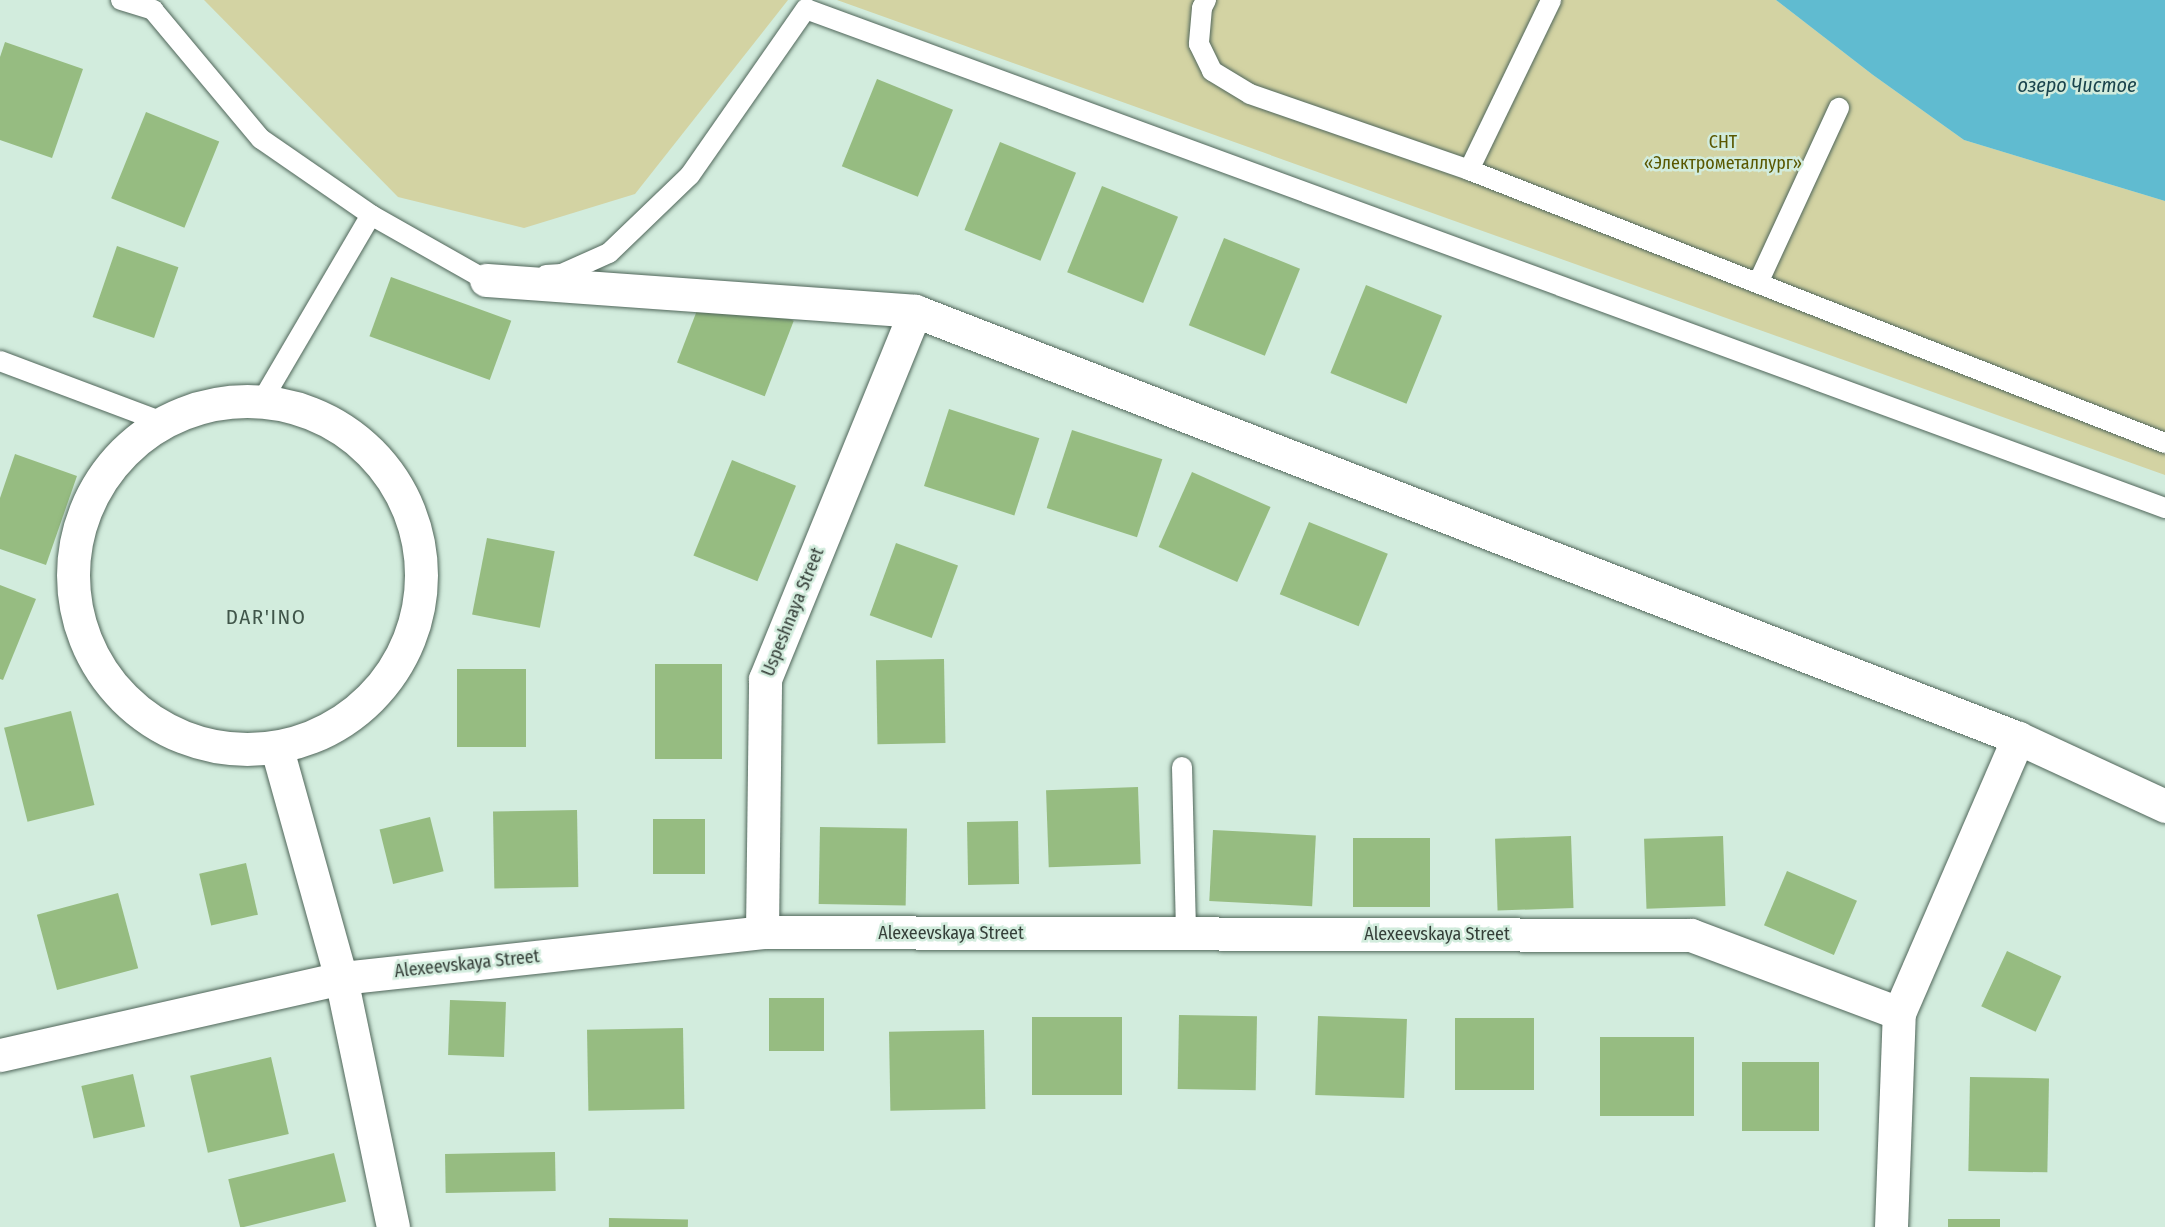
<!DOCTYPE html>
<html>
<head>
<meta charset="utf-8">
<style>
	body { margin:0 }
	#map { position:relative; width:2165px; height:1227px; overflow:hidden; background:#d2ecdd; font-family:"Fira Sans Condensed",sans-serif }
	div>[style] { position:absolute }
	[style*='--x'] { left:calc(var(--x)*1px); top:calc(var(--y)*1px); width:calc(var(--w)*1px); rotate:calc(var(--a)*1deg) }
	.green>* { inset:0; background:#d3d3a3 }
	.water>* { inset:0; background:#60bbd0 }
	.building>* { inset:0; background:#96bc81; transform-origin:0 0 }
	.roads { filter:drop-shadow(0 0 2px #50665a) drop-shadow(0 0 2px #50665a) }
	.service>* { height:20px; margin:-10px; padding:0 10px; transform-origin:10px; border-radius:10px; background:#fff }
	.minor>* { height:33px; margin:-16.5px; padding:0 16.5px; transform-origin:16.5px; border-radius:16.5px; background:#fff }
	.minor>.ring { margin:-16.5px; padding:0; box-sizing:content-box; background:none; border:33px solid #fff; border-radius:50% }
	span { translate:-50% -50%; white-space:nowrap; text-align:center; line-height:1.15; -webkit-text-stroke:5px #d2ecdd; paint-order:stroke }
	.park-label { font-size:18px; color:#595700 }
	.street-label { font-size:18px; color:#353f39 }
	.water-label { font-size:20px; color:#1a444d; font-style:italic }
	.quarter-label { font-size:21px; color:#40564a; letter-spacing:1.5px }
</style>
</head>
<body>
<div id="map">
	<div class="green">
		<div style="clip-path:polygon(204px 0,788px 0,635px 194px,524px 228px,398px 197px)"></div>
		<div style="clip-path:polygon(837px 0,1776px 0,1873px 75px,1964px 140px,2165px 201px,2165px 475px)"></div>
	</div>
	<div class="water">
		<div style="clip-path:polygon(1776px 0,2165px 0,2165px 201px,1964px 140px,1873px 75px)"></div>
	</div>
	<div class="building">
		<div style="clip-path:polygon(5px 42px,83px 69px,52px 158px,0 140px,0 57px)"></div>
		<div style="left:877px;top:79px;width:82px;height:94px;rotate:22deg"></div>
		<div style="left:146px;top:112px;width:79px;height:93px;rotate:22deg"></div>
		<div style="left:1000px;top:142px;width:82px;height:95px;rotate:22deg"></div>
		<div style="left:1102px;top:186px;width:82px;height:93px;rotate:22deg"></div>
		<div style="left:1224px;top:238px;width:82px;height:94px;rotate:22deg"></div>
		<div style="left:117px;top:246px;width:65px;height:75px;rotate:19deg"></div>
		<div style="left:391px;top:277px;width:128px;height:63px;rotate:20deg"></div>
		<div style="left:1366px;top:285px;width:82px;height:95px;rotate:22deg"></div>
		<div style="left:706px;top:287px;width:94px;height:81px;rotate:21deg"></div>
		<div style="left:949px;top:409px;width:95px;height:81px;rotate:18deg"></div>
		<div style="left:1072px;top:430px;width:95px;height:82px;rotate:18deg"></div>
		<div style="clip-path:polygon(15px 454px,77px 476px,46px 565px,0 549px,0 498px)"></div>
		<div style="left:732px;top:460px;width:69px;height:103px;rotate:22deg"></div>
		<div style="left:1192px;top:472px;width:86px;height:82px;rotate:24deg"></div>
		<div style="left:1309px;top:522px;width:85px;height:78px;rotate:22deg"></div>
		<div style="left:487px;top:538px;width:69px;height:78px;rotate:11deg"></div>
		<div style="left:896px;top:543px;width:66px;height:77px;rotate:20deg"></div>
		<div style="clip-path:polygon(0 585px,36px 599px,3px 680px,0 679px)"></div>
		<div style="left:944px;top:659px;width:84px;height:68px;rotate:89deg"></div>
		<div style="left:722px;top:664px;width:95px;height:67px;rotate:90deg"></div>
		<div style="left:457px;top:669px;width:69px;height:78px"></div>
		<div style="left:71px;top:711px;width:97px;height:69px;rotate:76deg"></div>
		<div style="left:1138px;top:787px;width:77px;height:92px;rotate:88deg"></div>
		<div style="left:577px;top:810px;width:77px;height:84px;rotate:89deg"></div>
		<div style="left:430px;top:817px;width:56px;height:52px;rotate:76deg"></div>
		<div style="left:653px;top:819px;width:52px;height:55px"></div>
		<div style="left:1018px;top:821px;width:63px;height:51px;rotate:89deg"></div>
		<div style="left:820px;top:827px;width:87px;height:77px;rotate:1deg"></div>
		<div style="left:1213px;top:830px;width:103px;height:71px;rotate:3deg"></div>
		<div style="left:1571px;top:836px;width:72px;height:76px;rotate:88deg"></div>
		<div style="left:1723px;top:836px;width:70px;height:79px;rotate:88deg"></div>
		<div style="left:1353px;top:838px;width:77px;height:69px"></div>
		<div style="left:246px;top:863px;width:53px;height:48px;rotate:77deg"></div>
		<div style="left:1787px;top:871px;width:76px;height:59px;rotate:23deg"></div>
		<div style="left:118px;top:893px;width:78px;height:84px;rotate:75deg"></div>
		<div style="left:2007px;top:951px;width:60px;height:61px;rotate:25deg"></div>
		<div style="left:769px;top:998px;width:55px;height:53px"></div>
		<div style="left:450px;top:1000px;width:56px;height:55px;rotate:2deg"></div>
		<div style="left:1179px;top:1015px;width:78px;height:74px;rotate:1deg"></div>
		<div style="left:1318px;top:1016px;width:89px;height:79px;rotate:2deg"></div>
		<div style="left:1032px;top:1017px;width:90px;height:78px"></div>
		<div style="left:1455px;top:1018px;width:79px;height:72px"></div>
		<div style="left:683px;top:1028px;width:81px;height:96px;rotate:89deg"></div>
		<div style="left:984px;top:1030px;width:79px;height:95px;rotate:89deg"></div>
		<div style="left:1600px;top:1037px;width:94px;height:79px"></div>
		<div style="left:271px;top:1057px;width:79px;height:83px;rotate:77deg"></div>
		<div style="left:1742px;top:1062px;width:77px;height:69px"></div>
		<div style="left:133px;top:1074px;width:54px;height:53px;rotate:77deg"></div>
		<div style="left:1970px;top:1077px;width:79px;height:94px;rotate:1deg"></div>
		<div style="left:555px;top:1152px;width:39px;height:110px;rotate:89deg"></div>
		<div style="left:334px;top:1153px;width:50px;height:109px;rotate:76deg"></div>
		<div style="left:609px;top:1218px;width:79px;height:9px;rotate:1deg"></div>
		<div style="left:2000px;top:1219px;width:8px;height:52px;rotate:90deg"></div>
	</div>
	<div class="roads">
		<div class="service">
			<div style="--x:121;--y:0;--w:34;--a:17"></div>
			<div style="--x:153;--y:10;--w:168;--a:50.1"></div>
			<div style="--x:261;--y:139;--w:134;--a:34.6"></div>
			<div style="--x:371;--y:215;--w:132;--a:29.5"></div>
			<div style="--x:486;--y:280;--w:10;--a:0"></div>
			<div style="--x:1206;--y:0;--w:9;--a:117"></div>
			<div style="--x:1202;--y:8;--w:36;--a:95"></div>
			<div style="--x:1199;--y:44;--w:30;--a:64"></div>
			<div style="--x:1212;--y:71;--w:44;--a:31.2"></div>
			<div style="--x:1250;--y:94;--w:232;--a:19.1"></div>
			<div style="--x:1469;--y:170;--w:748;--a:21.42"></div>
			<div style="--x:1469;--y:170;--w:189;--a:-64.2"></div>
			<div style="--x:546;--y:275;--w:16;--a:-4"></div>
			<div style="--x:562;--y:274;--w:51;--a:-24.1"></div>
			<div style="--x:609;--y:253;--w:112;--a:-43.9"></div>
			<div style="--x:690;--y:175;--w:203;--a:-55.1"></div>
			<div style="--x:806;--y:9;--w:1448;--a:20.16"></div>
			<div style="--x:1758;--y:283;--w:193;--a:-65.2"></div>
			<div style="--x:0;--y:361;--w:173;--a:20.6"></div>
			<div style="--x:263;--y:399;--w:213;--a:-59.6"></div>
			<div style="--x:1182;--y:767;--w:166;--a:88.6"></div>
		</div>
		<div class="minor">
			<div style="--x:486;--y:280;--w:430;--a:4.1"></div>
			<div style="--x:915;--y:311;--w:1183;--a:21.16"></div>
			<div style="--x:2018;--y:738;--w:162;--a:24.8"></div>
			<div class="ring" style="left:73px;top:401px;width:315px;height:315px"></div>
			<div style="--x:277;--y:749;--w:238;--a:74.4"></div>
			<div style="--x:341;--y:978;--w:254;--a:78.2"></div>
			<div style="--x:762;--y:932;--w:253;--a:-89.3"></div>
			<div style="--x:765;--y:679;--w:397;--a:-67.8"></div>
			<div style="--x:0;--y:1055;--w:350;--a:-12.7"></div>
			<div style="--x:341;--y:978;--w:424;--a:-6.2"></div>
			<div style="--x:762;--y:932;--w:929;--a:0.19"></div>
			<div style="--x:1691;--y:935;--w:222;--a:20.6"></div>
			<div style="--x:1891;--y:1227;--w:214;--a:-87.9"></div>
			<div style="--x:1899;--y:1013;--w:300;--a:-66.6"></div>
		</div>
	</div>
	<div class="park-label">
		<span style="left:1723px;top:153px">СНТ<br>«Электрометаллург»</span>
	</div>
	<div class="street-label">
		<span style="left:793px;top:612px;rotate:-68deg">Uspeshnaya Street</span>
		<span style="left:951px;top:933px">Alexeevskaya Street</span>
		<span style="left:1437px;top:934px">Alexeevskaya Street</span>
		<span style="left:467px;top:964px;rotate:-6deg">Alexeevskaya Street</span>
	</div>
	<div class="water-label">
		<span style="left:2077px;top:85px">озеро Чистое</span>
	</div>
	<div class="quarter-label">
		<span style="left:266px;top:617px">DAR'INO</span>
	</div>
</div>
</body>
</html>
